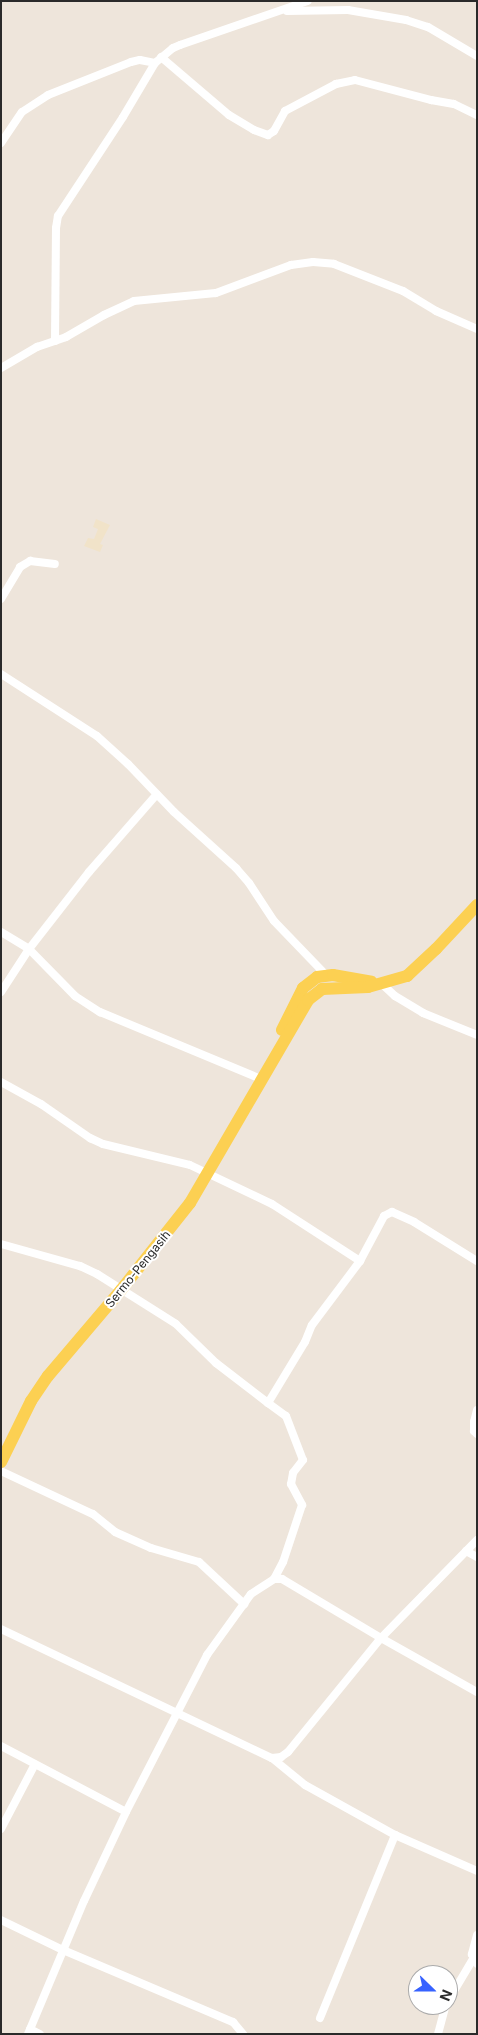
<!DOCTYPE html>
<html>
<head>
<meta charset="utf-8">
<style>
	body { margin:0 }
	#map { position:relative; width:478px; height:2035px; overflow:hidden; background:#eee5db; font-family:Inter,sans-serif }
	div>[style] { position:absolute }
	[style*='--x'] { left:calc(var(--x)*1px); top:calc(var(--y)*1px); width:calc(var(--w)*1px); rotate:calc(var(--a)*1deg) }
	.education>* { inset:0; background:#f1e3c9 }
	.street>* { height:8px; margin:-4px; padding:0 4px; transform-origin:4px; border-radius:4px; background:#fff }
	.primary>* { height:12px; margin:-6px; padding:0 6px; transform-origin:6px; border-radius:6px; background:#fcd052 }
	span { translate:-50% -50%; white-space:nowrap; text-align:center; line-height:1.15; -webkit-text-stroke:4px #fff; paint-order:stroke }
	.street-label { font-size:12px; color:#2a2a2a }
	.frame { position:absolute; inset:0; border:2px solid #2a2a2a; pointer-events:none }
	.north { position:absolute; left:408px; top:1965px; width:50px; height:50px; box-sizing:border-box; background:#fff; border:1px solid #aaa; border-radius:50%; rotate:112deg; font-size:14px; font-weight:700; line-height:20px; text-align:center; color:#2a2a2a }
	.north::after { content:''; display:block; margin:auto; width:18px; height:22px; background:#3762ff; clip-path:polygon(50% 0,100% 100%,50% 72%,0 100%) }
</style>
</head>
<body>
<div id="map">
	<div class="education">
		<div style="clip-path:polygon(96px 519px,110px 525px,100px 544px,103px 545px,100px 552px,84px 546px,88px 538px,94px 539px,98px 529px,93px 527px)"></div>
	</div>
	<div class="street">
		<div style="--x:287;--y:11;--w:61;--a:-0.9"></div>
		<div style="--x:348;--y:10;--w:59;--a:9.8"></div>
		<div style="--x:406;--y:20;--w:23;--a:18"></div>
		<div style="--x:428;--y:27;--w:57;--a:30.6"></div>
		<div style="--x:161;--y:57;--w:89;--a:40.5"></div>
		<div style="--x:229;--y:115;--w:29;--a:31"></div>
		<div style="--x:254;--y:130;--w:15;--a:20"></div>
		<div style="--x:268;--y:135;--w:7;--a:-34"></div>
		<div style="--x:274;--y:131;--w:23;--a:-61"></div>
		<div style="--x:285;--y:111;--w:58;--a:-27.9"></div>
		<div style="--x:336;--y:84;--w:19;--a:-12"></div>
		<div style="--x:355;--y:80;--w:79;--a:14.7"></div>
		<div style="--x:431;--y:100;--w:23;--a:10"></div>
		<div style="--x:454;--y:104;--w:25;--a:26"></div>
		<div style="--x:1;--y:143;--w:37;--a:-56"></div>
		<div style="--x:22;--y:112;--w:31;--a:-33"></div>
		<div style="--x:48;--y:95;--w:89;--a:-21.7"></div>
		<div style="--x:131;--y:62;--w:9;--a:-13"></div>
		<div style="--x:140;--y:60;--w:15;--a:11"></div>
		<div style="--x:55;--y:341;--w:113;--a:-89.5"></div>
		<div style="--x:56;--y:228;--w:12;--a:-81"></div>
		<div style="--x:58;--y:216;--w:118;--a:-56.7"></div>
		<div style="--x:123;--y:117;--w:63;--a:-59.3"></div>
		<div style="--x:155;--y:63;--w:23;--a:-40"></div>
		<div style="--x:173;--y:48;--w:8;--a:-23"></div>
		<div style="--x:180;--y:45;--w:135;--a:-19"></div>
		<div style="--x:1;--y:368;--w:42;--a:-30.3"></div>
		<div style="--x:37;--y:347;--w:31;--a:-19"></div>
		<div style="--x:66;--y:337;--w:44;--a:-30.1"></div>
		<div style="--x:104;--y:315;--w:33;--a:-25"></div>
		<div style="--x:134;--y:301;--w:82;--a:-5.6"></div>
		<div style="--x:216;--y:293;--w:80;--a:-20.5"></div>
		<div style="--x:291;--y:265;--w:22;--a:-8"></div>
		<div style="--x:313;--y:262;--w:21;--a:5"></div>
		<div style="--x:334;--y:264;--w:74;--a:21.4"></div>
		<div style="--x:403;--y:291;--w:39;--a:31"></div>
		<div style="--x:436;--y:311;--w:45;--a:23.7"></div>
		<div style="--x:1;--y:599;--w:37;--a:-59"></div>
		<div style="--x:20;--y:567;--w:12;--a:-31"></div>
		<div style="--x:30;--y:561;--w:25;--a:7"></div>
		<div style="--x:1;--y:674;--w:114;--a:32.9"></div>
		<div style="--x:97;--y:736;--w:42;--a:42.1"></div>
		<div style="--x:128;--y:764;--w:66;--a:46.2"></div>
		<div style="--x:174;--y:812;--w:84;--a:42.1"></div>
		<div style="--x:236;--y:868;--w:20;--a:49"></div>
		<div style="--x:249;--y:883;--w:45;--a:56.7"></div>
		<div style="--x:274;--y:921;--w:75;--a:46.1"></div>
		<div style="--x:1;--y:932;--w:33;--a:31"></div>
		<div style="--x:29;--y:949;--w:66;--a:45.6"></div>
		<div style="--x:75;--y:996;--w:30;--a:33"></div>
		<div style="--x:100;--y:1012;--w:174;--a:22.6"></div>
		<div style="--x:381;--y:983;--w:19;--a:43"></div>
		<div style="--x:395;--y:996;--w:33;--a:31"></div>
		<div style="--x:423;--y:1013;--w:58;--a:22.2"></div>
		<div style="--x:1;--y:992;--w:51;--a:-56.9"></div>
		<div style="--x:29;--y:949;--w:98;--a:-52.1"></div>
		<div style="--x:89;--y:872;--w:103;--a:-48.9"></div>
		<div style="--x:1;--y:1082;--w:46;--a:28.8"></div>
		<div style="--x:41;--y:1104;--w:60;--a:34.8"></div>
		<div style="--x:90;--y:1138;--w:14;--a:25"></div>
		<div style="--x:103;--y:1144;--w:89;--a:13.6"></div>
		<div style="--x:190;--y:1165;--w:91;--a:25.4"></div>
		<div style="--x:272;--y:1204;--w:105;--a:32.9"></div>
		<div style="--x:360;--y:1261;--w:51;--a:-61.9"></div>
		<div style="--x:384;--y:1216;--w:9;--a:-27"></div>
		<div style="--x:392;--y:1212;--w:24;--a:24"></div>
		<div style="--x:414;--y:1222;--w:74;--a:31.8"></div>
		<div style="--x:1;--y:1244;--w:82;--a:15.6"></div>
		<div style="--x:80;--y:1266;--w:19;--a:25"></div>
		<div style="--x:97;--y:1274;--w:93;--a:32.3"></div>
		<div style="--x:176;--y:1324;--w:56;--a:44.3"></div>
		<div style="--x:216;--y:1363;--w:66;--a:37.6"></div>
		<div style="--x:268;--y:1403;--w:71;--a:-58.8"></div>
		<div style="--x:305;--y:1342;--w:18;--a:-68"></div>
		<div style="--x:312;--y:1325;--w:80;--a:-53.1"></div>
		<div style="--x:268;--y:1403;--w:22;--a:36"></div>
		<div style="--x:286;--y:1416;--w:47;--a:68.9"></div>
		<div style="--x:303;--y:1460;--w:16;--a:128"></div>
		<div style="--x:293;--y:1473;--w:11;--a:100"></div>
		<div style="--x:291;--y:1484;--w:24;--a:62"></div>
		<div style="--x:302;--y:1505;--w:60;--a:108.4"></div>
		<div style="--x:283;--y:1562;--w:19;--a:118"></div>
		<div style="--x:477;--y:1410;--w:12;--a:104"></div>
		<div style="--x:474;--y:1422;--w:9;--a:90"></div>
		<div style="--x:474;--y:1431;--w:4;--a:45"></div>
		<div style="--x:1;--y:1471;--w:102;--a:25.1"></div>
		<div style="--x:93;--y:1514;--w:28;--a:39"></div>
		<div style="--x:115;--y:1532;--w:39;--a:24"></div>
		<div style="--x:151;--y:1548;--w:50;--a:16.3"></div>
		<div style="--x:199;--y:1562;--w:62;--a:43"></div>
		<div style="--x:466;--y:1551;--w:13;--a:29"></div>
		<div style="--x:1;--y:1629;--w:300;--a:25.5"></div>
		<div style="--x:272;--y:1758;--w:9;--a:-6"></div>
		<div style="--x:281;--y:1757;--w:9;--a:-36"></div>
		<div style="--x:288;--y:1752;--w:147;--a:-50.8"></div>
		<div style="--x:381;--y:1638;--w:110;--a:29.4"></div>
		<div style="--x:1;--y:1746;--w:141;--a:27.8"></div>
		<div style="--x:272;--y:1758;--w:43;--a:39.3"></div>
		<div style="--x:305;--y:1785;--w:103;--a:29.1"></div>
		<div style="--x:1;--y:1829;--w:73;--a:-62.4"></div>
		<div style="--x:1;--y:1920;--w:69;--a:25.8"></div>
		<div style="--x:63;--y:1950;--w:185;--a:23"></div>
		<div style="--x:233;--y:2022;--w:16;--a:50"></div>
		<div style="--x:477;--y:1935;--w:20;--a:105"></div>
		<div style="--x:472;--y:1954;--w:11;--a:63"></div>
		<div style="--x:448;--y:2001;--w:49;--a:-59.2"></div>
		<div style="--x:320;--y:2018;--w:198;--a:-67.7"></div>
		<div style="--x:395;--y:1835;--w:90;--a:23.7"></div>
		<div style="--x:30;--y:2029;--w:11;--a:27"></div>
		<div style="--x:28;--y:2034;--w:144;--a:-67.2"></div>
		<div style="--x:84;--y:1901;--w:98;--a:-64.7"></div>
		<div style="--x:126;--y:1812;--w:177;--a:-62.7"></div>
		<div style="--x:207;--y:1655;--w:75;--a:-54.2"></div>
		<div style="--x:251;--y:1594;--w:27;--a:-33"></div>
		<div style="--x:274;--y:1579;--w:8;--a:0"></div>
		<div style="--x:282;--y:1579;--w:115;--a:30.8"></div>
		<div style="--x:381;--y:1638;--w:137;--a:-45.6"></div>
		<div style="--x:438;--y:2034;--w:30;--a:-75"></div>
	</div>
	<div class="primary">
		<div style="--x:282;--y:1030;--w:47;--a:-63.4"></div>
		<div style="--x:303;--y:988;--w:18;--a:-38"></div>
		<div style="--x:317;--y:977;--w:16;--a:-7"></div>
		<div style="--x:333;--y:975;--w:39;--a:10"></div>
		<div style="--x:1;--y:1462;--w:68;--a:-63.8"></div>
		<div style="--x:31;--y:1401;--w:30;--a:-56"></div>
		<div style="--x:48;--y:1376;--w:113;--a:-49.7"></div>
		<div style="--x:121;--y:1290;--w:111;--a:-51.6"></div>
		<div style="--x:190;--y:1203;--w:235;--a:-59.8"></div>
		<div style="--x:308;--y:1000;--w:18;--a:-38"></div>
		<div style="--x:322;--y:989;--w:46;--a:-2.5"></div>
		<div style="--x:368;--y:987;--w:41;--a:-15.8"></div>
		<div style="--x:407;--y:976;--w:40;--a:-43"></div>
		<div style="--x:436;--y:949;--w:60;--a:-47"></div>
	</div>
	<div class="street-label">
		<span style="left:138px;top:1269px;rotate:-51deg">Sermo-Pengasih</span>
	</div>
	<div class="frame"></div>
	<div class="north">N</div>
</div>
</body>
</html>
